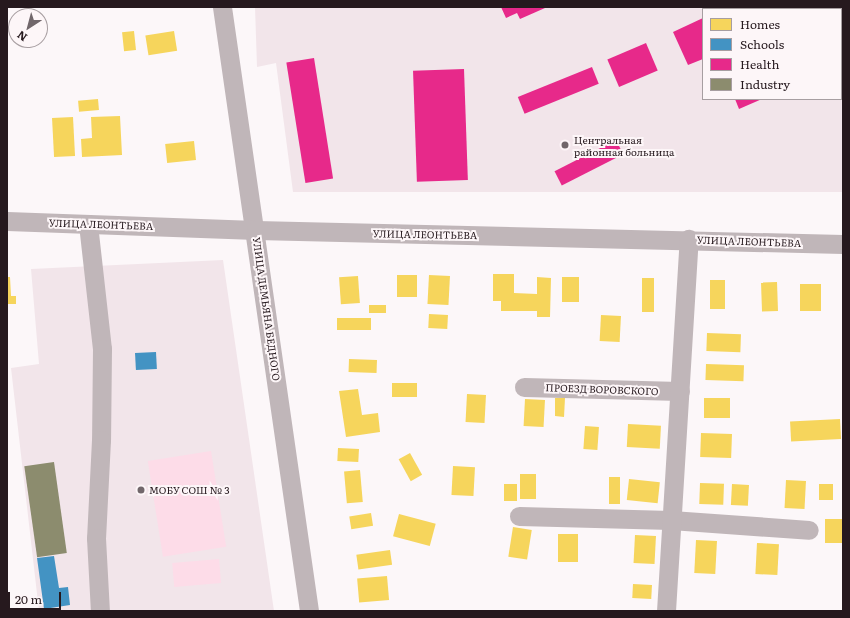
<!DOCTYPE html>
<html>
<head>
<meta charset="utf-8">
<style>
	body { margin:0 }
	#map { position:relative; width:850px; height:618px; overflow:hidden; background:#fcf7f9; font-family:Literata,serif }
	div>[style] { position:absolute }
	[style*='--x'] { left:calc(var(--x)*1px); top:calc(var(--y)*1px); width:calc(var(--w)*1px); rotate:calc(var(--a)*1deg) }
	.built>* { inset:0; background:#f2e5ea }
	.green>* { inset:0; background:#fddce8; transform-origin:0 0 }
	.homes>* { inset:0; background:#f6d55c; transform-origin:0 0 }
	.schools>* { inset:0; background:#4393c3; transform-origin:0 0 }
	.health>* { inset:0; background:#e7298a; transform-origin:0 0 }
	.industry>* { inset:0; background:#8c8c6e; transform-origin:0 0 }
	.minor>* { height:19px; margin:-9.5px; padding:0 9.5px; transform-origin:9.5px; border-radius:9.5px; background:#c0b6b9 }
	.dots>* { width:11px; height:11px; translate:-50% -50%; box-sizing:border-box; border:2px solid #fdf6f8; border-radius:50% }
	span { translate:-50% -50%; white-space:nowrap; text-align:center; line-height:1.15; -webkit-text-stroke:4px #fdf6f8; paint-order:stroke }
	.poi-label { font-size:10px; color:#26191e }
	.left { translate:0 -50%; text-align:left }
	.street-label { font-size:10px; color:#26191e }
	.frame { position:absolute; inset:0; border:8px solid #26191e; pointer-events:none }
	.legend { position:absolute; left:702px; top:8px; width:140px; height:92px; box-sizing:border-box; background:#fdf6f8; border:1px solid #a79ea1; margin:0; padding:5px 7px; list-style:none; font-size:12px; color:#26191e }
	.legend li { display:flex; align-items:center; gap:8px; height:20px }
	.legend b { width:20px; border:1px solid #a79ea1 }
	.north { position:absolute; left:8px; top:8px; width:40px; height:40px; box-sizing:border-box; background:#fdf6f8; border:1px solid #a79ea1; border-radius:50%; rotate:216deg; font-size:11px; font-weight:700; line-height:16px; text-align:center; color:#26191e }
	.north::after { content:''; display:block; margin:auto; width:14px; height:18px; background:#71676b; clip-path:polygon(50% 0,100% 100%,50% 72%,0 100%) }
	.scale { position:absolute; left:8px; top:592px; width:53px; height:18px; box-sizing:border-box; border:2px solid #26191e; border-top:0; padding-left:5px; font-size:12px; line-height:14px; white-space:nowrap; color:#26191e; -webkit-text-stroke:3px #fdf6f8; paint-order:stroke }
</style>
</head>
<body>
<div id="map">
	<div class="built">
		<div style="clip-path:polygon(evenodd,255px 7px,843px 7px,843px 192px,293px 192px,276px 63px,257px 67px,255px 7px,703px 9px,841px 9px,841px 99px,703px 99px,703px 9px)"></div>
		<div style="clip-path:polygon(223px 260px,274px 611px,39px 611px,11px 368px,39px 364px,31px 269px)"></div>
	</div>
	<div class="green">
		<div style="left:211px;top:451px;width:97px;height:64px;rotate:81deg"></div>
		<div style="left:219px;top:559px;width:24px;height:47px;rotate:85deg"></div>
	</div>
	<div class="homes">
		<div style="left:134px;top:31px;width:19px;height:12px;rotate:84deg"></div>
		<div style="left:174px;top:31px;width:20px;height:29px;rotate:81deg"></div>
		<div style="left:98px;top:99px;width:11px;height:20px;rotate:85deg"></div>
		<div style="clip-path:polygon(120px 116px,122px 155px,82px 157px,81px 139px,92px 138px,91px 117px)"></div>
		<div style="left:73px;top:117px;width:39px;height:21px;rotate:87deg"></div>
		<div style="left:194px;top:141px;width:19px;height:29px;rotate:84deg"></div>
		<div style="clip-path:polygon(493px 274px,514px 274px,514px 293px,537px 294px,537px 277px,551px 278px,550px 317px,537px 317px,537px 311px,501px 311px,501px 301px,493px 301px)"></div>
		<div style="left:397px;top:275px;width:20px;height:22px"></div>
		<div style="left:429px;top:275px;width:21px;height:29px;rotate:3deg"></div>
		<div style="left:358px;top:276px;width:27px;height:19px;rotate:86deg"></div>
		<div style="clip-path:polygon(7px 277px,10px 277px,11px 296px,16px 296px,16px 304px,7px 304px)"></div>
		<div style="left:562px;top:277px;width:17px;height:25px"></div>
		<div style="left:642px;top:278px;width:12px;height:34px"></div>
		<div style="left:710px;top:280px;width:15px;height:29px"></div>
		<div style="left:777px;top:282px;width:29px;height:16px;rotate:88deg"></div>
		<div style="left:821px;top:284px;width:27px;height:21px;rotate:90deg"></div>
		<div style="left:386px;top:305px;width:8px;height:17px;rotate:90deg"></div>
		<div style="left:429px;top:314px;width:19px;height:14px;rotate:3deg"></div>
		<div style="left:601px;top:315px;width:20px;height:26px;rotate:3deg"></div>
		<div style="left:337px;top:318px;width:34px;height:12px"></div>
		<div style="left:707px;top:333px;width:34px;height:18px;rotate:2deg"></div>
		<div style="left:349px;top:359px;width:28px;height:13px;rotate:2deg"></div>
		<div style="left:706px;top:364px;width:38px;height:16px;rotate:2deg"></div>
		<div style="left:392px;top:383px;width:25px;height:14px"></div>
		<div style="clip-path:polygon(358px 389px,362px 415px,378px 413px,380px 432px,346px 437px,339px 391px)"></div>
		<div style="left:467px;top:394px;width:19px;height:28px;rotate:3deg"></div>
		<div style="clip-path:polygon(555px 398px,565px 398px,564px 417px,555px 416px)"></div>
		<div style="left:704px;top:398px;width:26px;height:20px"></div>
		<div style="left:525px;top:399px;width:20px;height:27px;rotate:3deg"></div>
		<div style="left:840px;top:419px;width:20px;height:50px;rotate:87deg"></div>
		<div style="left:628px;top:424px;width:33px;height:23px;rotate:3deg"></div>
		<div style="left:585px;top:426px;width:14px;height:23px;rotate:4deg"></div>
		<div style="left:701px;top:433px;width:31px;height:24px;rotate:2deg"></div>
		<div style="left:338px;top:448px;width:21px;height:13px;rotate:3deg"></div>
		<div style="left:410px;top:453px;width:25px;height:13px;rotate:61deg"></div>
		<div style="left:453px;top:466px;width:22px;height:29px;rotate:3deg"></div>
		<div style="left:360px;top:470px;width:32px;height:16px;rotate:85deg"></div>
		<div style="left:520px;top:474px;width:16px;height:25px"></div>
		<div style="left:609px;top:477px;width:11px;height:27px"></div>
		<div style="left:629px;top:479px;width:31px;height:21px;rotate:6deg"></div>
		<div style="left:786px;top:480px;width:20px;height:28px;rotate:3deg"></div>
		<div style="left:700px;top:483px;width:24px;height:21px;rotate:2deg"></div>
		<div style="left:504px;top:484px;width:13px;height:17px"></div>
		<div style="left:732px;top:484px;width:17px;height:21px;rotate:3deg"></div>
		<div style="left:819px;top:484px;width:14px;height:16px"></div>
		<div style="left:371px;top:513px;width:13px;height:22px;rotate:81deg"></div>
		<div style="left:399px;top:514px;width:38px;height:23px;rotate:15deg"></div>
		<div style="left:825px;top:519px;width:18px;height:24px"></div>
		<div style="left:513px;top:527px;width:19px;height:30px;rotate:9deg"></div>
		<div style="left:558px;top:534px;width:20px;height:28px"></div>
		<div style="left:635px;top:535px;width:21px;height:28px;rotate:3deg"></div>
		<div style="left:696px;top:540px;width:21px;height:33px;rotate:3deg"></div>
		<div style="left:757px;top:543px;width:22px;height:31px;rotate:3deg"></div>
		<div style="left:390px;top:550px;width:15px;height:34px;rotate:82deg"></div>
		<div style="left:387px;top:576px;width:24px;height:30px;rotate:85deg"></div>
		<div style="left:633px;top:584px;width:19px;height:14px;rotate:3deg"></div>
	</div>
	<div class="schools">
		<div style="left:156px;top:352px;width:17px;height:21px;rotate:87deg"></div>
		<div style="clip-path:polygon(54px 556px,59px 588px,68px 587px,70px 605px,44px 609px,37px 558px)"></div>
	</div>
	<div class="health">
		<div style="clip-path:polygon(501px 7px,544px 7px,545px 8px,520px 19px,517px 13px,506px 18px)"></div>
		<div style="left:744px;top:7px;width:41px;height:2px"></div>
		<div style="left:794px;top:7px;width:40px;height:2px"></div>
		<div style="clip-path:polygon(703px 18px,703px 59px,688px 65px,673px 32px)"></div>
		<div style="left:646px;top:43px;width:30px;height:42px;rotate:67deg"></div>
		<div style="left:314px;top:58px;width:122px;height:28px;rotate:81deg"></div>
		<div style="left:592px;top:67px;width:18px;height:80px;rotate:68deg"></div>
		<div style="left:464px;top:69px;width:111px;height:51px;rotate:88deg"></div>
		<div style="clip-path:polygon(735px 99px,762px 99px,739px 109px)"></div>
		<div style="left:616px;top:140px;width:16px;height:69px;rotate:63deg"></div>
	</div>
	<div class="industry">
		<div style="left:54px;top:462px;width:92px;height:30px;rotate:82deg"></div>
	</div>
	<div class="minor">
		<div style="--x:222;--y:7;--w:610;--a:81.8"></div>
		<div style="--x:7;--y:221;--w:249;--a:2.1"></div>
		<div style="--x:256;--y:230;--w:587;--a:1.37"></div>
		<div style="--x:88;--y:224;--w:126;--a:83.6"></div>
		<div style="--x:102;--y:349;--w:91;--a:90.6"></div>
		<div style="--x:101;--y:440;--w:98;--a:92.9"></div>
		<div style="--x:96;--y:538;--w:73;--a:86.9"></div>
		<div style="--x:524;--y:387;--w:156;--a:1.5"></div>
		<div style="--x:519;--y:516;--w:152;--a:1.5"></div>
		<div style="--x:671;--y:520;--w:138;--a:4.1"></div>
		<div style="--x:666;--y:611;--w:373;--a:-86.5"></div>
	</div>
	<div class="dots">
		<div style="left:565px;top:145px;background:#71676b"></div>
		<div style="left:141px;top:490px;background:#71676b"></div>
	</div>
	<div class="poi-label">
		<span class="left" style="left:574px;top:145px">Центральная<br>районная больница</span>
		<span class="left" style="left:149px;top:490px">МОБУ СОШ № 3</span>
	</div>
	<div class="street-label">
		<span style="left:101px;top:224px;rotate:2deg">УЛИЦА ЛЕОНТЬЕВА</span>
		<span style="left:425px;top:234px;rotate:1deg">УЛИЦА ЛЕОНТЬЕВА</span>
		<span style="left:749px;top:241px;rotate:2deg">УЛИЦА ЛЕОНТЬЕВА</span>
		<span style="left:267px;top:309px;rotate:82deg">УЛИЦА ДЕМЬЯНА БЕДНОГО</span>
		<span style="left:602px;top:389px;rotate:2deg">ПРОЕЗД ВОРОВСКОГО</span>
	</div>
	<div class="frame"></div>
	<ul class="legend">
	<li><b style="height:11px;background:#f6d55c"></b>Homes</li>
	<li><b style="height:11px;background:#4393c3"></b>Schools</li>
	<li><b style="height:11px;background:#e7298a"></b>Health</li>
	<li><b style="height:11px;background:#8c8c6e"></b>Industry</li>
	</ul>
	<div class="north">N</div>
	<div class="scale">20 m</div>
</div>
</body>
</html>
